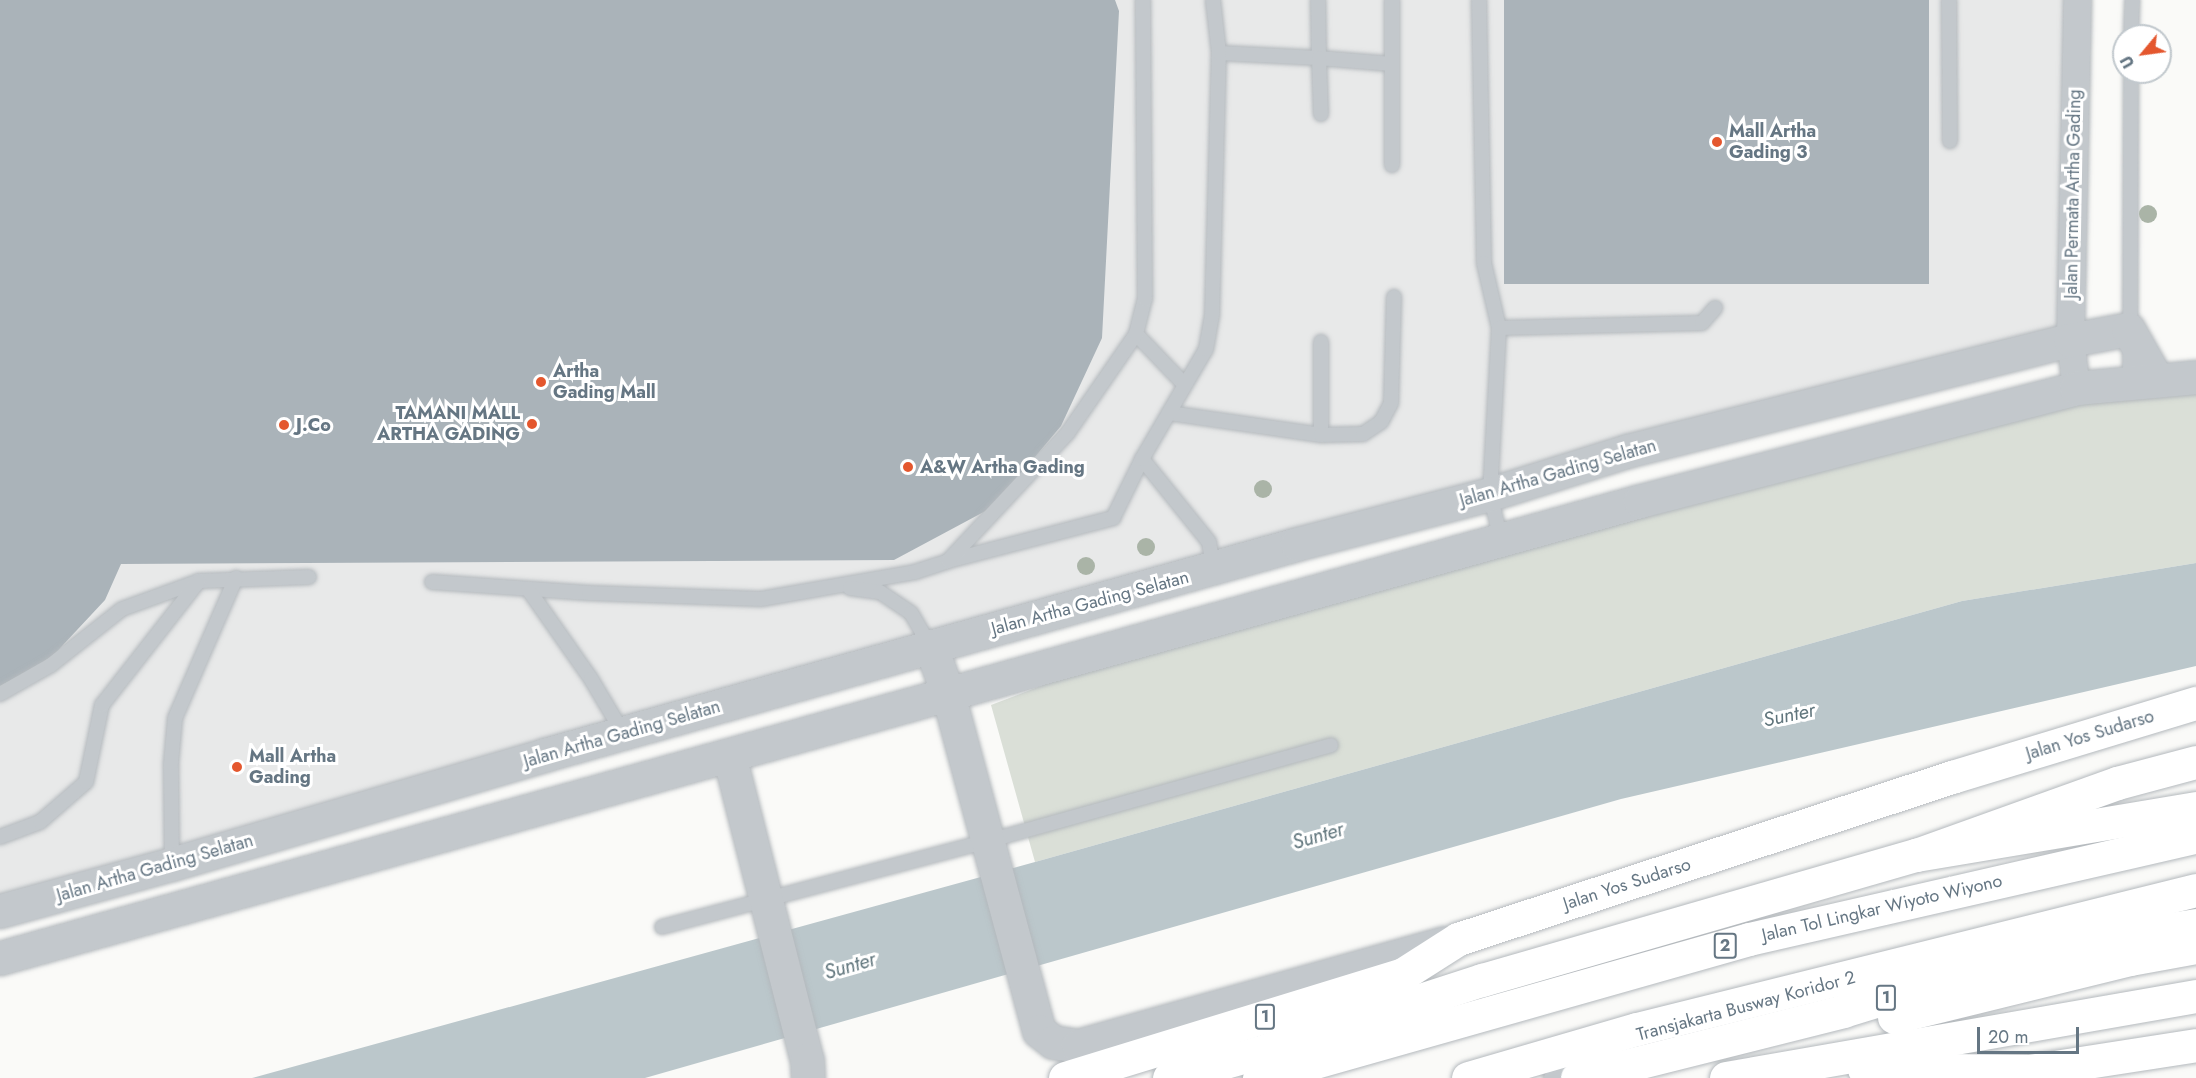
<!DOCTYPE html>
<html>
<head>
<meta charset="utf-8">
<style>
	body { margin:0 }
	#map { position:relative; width:2196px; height:1078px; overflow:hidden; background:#fafaf8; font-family:Jost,sans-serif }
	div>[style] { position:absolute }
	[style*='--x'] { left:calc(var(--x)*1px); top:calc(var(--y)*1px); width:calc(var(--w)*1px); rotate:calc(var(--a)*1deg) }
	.built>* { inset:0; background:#e8e9e9 }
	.green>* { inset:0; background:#dadfd7 }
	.water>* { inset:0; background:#bbc7cb }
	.building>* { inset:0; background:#aab3b9; transform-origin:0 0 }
	.roads { filter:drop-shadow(0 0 2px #b4b9bd) drop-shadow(0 0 2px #b4b9bd) }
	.service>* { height:14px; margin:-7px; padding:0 7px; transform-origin:7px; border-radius:7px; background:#c3c8cc }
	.minor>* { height:27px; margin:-13.5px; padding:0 13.5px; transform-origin:13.5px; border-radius:13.5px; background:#c3c8cc }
	.tertiary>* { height:33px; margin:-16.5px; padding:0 16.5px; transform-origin:16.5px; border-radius:16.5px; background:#c3c8cc }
	.trunk>* { height:33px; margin:-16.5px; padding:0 16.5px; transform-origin:16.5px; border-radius:16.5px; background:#fff }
	.motorway>* { height:33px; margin:-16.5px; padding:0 16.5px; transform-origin:16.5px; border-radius:16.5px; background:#fff }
	.trees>* { width:18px; height:18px; margin:-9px; border-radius:50%; background:#aab4a7 }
	.dots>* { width:16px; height:16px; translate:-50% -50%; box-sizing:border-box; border:3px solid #fff; border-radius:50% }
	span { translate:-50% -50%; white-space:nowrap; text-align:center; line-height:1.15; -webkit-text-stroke:6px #fff; paint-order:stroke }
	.shield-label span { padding:2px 4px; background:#fff; border:2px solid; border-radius:4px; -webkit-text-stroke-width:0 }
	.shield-label { font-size:16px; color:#657683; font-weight:700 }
	.poi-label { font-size:18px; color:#657683; font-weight:700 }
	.left { translate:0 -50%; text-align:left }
	.right { translate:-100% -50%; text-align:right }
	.street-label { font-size:18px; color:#657683 }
	.water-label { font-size:20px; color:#60757c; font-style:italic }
	.north { position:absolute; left:2112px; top:24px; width:60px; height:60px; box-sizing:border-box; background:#fff; border:2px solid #c1c8cd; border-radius:50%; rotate:241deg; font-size:16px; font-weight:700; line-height:24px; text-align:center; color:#657683 }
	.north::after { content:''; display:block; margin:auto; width:21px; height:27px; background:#e4572e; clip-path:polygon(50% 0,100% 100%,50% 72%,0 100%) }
	.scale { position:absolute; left:1977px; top:1027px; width:102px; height:27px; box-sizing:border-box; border:3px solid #657683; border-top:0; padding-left:8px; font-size:18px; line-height:21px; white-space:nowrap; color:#657683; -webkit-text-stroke:4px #fff; paint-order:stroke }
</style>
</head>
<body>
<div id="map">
	<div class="built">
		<div style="clip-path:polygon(0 0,2077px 0,2070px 340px,0 912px)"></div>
	</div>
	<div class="green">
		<div style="clip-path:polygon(2196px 377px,2196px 563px,1962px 601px,1035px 862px,991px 705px,1226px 615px,1640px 501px)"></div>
	</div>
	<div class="water">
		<div style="clip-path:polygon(2196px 563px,2196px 666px,1621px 799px,645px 1078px,252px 1078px,1035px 862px,1962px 601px)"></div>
	</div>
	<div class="building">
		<div style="clip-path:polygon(0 0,1115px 0,1119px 11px,1102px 338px,1061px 426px,993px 507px,894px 560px,121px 564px,105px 600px,49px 660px,0 686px)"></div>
		<div style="left:1504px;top:0;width:425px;height:284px"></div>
	</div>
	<div class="roads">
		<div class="service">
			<div style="--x:1318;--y:0;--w:58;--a:89"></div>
			<div style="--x:1319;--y:58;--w:73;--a:4.7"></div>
			<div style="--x:1479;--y:0;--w:263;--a:88.9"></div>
			<div style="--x:1484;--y:263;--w:67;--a:77"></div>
			<div style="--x:1499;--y:328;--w:166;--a:93.1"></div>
			<div style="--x:1490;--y:494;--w:47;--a:76.6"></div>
			<div style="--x:1949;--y:0;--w:141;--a:89.6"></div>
			<div style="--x:2131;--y:36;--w:36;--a:-88"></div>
			<div style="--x:1219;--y:53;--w:100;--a:2.9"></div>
			<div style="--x:1319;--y:58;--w:56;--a:88"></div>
			<div style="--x:1392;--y:165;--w:165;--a:-90"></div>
			<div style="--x:1499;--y:328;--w:203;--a:-1.4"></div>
			<div style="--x:1702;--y:323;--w:20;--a:-49"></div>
			<div style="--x:1136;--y:334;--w:69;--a:46.2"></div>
			<div style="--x:2130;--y:381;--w:309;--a:-89.8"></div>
			<div style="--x:1169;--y:413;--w:154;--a:8.2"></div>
			<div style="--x:1321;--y:435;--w:93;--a:-90"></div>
			<div style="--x:1321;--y:435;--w:42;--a:-1.4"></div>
			<div style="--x:1363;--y:434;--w:22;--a:-34"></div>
			<div style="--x:1381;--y:422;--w:21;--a:-62"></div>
			<div style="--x:1391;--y:403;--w:106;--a:-88.4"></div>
			<div style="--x:948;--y:561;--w:171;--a:-14.6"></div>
			<div style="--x:1113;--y:518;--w:66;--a:-63.8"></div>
			<div style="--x:1213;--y:567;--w:25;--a:-99"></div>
			<div style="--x:1209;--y:542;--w:107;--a:-128.9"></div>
			<div style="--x:1142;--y:459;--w:127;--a:-59.8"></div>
			<div style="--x:1206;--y:349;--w:35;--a:-80"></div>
			<div style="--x:1212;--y:315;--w:262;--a:-88.5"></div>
			<div style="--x:1219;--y:53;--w:53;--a:-96.5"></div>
			<div style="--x:432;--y:582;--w:157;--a:4"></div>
			<div style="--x:589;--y:593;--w:172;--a:2"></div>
			<div style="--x:761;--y:599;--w:156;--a:-9.9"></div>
			<div style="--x:915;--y:572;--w:35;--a:-18"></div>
			<div style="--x:948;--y:561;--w:174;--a:-46.9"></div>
			<div style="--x:1067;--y:434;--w:121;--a:-55.4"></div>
			<div style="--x:1136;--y:334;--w:36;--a:-76"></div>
			<div style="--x:1145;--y:299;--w:299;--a:-90.4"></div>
			<div style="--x:850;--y:588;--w:30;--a:8"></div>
			<div style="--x:880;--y:592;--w:37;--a:34"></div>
			<div style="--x:911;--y:613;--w:39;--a:60"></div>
			<div style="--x:528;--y:589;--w:110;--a:55"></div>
			<div style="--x:591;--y:679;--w:63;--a:59.3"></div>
			<div style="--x:0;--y:694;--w:59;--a:-29.6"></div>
			<div style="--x:51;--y:665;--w:90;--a:-38.3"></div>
			<div style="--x:122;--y:609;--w:82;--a:-20"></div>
			<div style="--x:199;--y:581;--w:110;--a:-2.1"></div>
			<div style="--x:0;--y:837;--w:43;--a:-20.6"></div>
			<div style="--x:40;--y:822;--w:61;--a:-41"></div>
			<div style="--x:86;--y:782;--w:79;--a:-78.3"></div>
			<div style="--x:102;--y:705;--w:157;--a:-52"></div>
			<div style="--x:172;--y:864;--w:101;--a:-90.6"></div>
			<div style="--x:171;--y:763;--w:45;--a:-84.9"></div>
			<div style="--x:175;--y:718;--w:153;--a:-66.5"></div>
			<div style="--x:662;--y:927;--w:337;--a:-14.8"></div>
			<div style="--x:988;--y:841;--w:356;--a:-15.6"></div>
			<div style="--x:1551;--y:1078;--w:28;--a:-15"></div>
		</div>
		<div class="minor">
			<div style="--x:2076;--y:388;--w:48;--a:-97.1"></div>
			<div style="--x:2070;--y:340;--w:340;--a:-88.8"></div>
		</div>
		<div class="tertiary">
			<div style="--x:931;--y:647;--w:50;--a:70.1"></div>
			<div style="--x:948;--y:694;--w:349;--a:74.9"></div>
			<div style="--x:1039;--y:1031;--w:18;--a:38"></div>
			<div style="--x:1053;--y:1042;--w:25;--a:9"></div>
			<div style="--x:1078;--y:1046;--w:380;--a:-15.7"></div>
			<div style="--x:729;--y:755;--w:315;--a:75.7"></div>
			<div style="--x:807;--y:1060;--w:18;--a:87"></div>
			<div style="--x:0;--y:911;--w:178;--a:-15.3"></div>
			<div style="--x:172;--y:864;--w:388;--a:-16.3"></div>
			<div style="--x:544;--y:755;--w:782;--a:-15.65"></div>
			<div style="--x:1297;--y:544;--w:199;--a:-14.5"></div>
			<div style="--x:1490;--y:494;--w:144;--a:-17.4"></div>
			<div style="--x:1627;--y:451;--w:457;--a:-14.1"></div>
			<div style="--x:2070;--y:340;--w:59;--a:-10.7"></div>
			<div style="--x:2128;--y:329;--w:59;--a:60.4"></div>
			<div style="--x:0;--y:958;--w:1702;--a:-15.57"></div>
			<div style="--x:1640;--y:501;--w:450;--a:-14.5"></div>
			<div style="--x:2076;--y:388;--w:121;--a:-5.2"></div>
		</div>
		<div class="trunk">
			<div style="--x:1894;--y:1017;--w:243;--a:-13.8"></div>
			<div style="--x:2130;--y:959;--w:67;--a:-10.3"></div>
			<div style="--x:1864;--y:1069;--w:165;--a:0.7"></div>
			<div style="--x:2029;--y:1071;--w:169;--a:-8.8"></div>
			<div style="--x:1065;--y:1078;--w:354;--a:-17.1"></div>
			<div style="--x:1403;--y:974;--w:65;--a:-32.5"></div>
			<div style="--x:1458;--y:939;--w:520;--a:-18.16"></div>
			<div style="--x:1952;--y:777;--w:255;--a:-16.9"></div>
			<div style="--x:1169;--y:1078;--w:91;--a:-15.9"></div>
			<div style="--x:1257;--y:1053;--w:237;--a:-18"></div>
			<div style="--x:1482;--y:980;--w:452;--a:-16.1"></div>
			<div style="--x:1916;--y:855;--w:284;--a:-9.5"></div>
			<div style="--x:1577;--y:1078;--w:274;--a:-14.1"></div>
			<div style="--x:1843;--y:1011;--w:105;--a:-17.2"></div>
			<div style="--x:1943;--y:980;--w:187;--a:-13.6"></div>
			<div style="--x:2125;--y:936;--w:72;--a:-8.8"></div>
			<div style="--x:1726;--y:1078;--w:477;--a:-9.9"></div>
		</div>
		<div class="motorway">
			<div style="--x:1916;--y:855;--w:214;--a:-19.7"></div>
			<div style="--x:2117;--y:783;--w:82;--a:-14.9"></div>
			<div style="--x:1259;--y:1078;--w:509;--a:-15.84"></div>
			<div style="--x:1749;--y:939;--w:458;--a:-12.9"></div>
			<div style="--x:1468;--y:1078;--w:176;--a:-16.2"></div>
			<div style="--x:1637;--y:1029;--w:576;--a:-13.96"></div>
		</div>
	</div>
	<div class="trees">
		<div style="left:2148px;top:214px"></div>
		<div style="left:1263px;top:489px"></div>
		<div style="left:1146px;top:547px"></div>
		<div style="left:1086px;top:566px"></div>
	</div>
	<div class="dots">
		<div style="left:1717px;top:142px;background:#e4572e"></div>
		<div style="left:541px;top:382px;background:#e4572e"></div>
		<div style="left:532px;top:424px;background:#e4572e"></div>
		<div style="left:284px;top:425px;background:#e4572e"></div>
		<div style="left:908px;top:467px;background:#e4572e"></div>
		<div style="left:237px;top:767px;background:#e4572e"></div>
	</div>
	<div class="shield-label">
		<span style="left:1725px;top:946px">2</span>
		<span style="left:1886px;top:998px">1</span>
		<span style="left:1265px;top:1017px">1</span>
	</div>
	<div class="poi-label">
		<span class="left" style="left:1729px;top:142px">Mall Artha<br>Gading 3</span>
		<span class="left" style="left:553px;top:382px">Artha<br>Gading Mall</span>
		<span class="right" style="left:520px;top:424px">TAMANI MALL<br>ARTHA GADING</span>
		<span class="left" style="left:296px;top:425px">J.Co</span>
		<span class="left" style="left:920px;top:467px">A&amp;W Artha Gading</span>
		<span class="left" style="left:249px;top:767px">Mall Artha<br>Gading</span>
	</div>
	<div class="street-label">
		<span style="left:2073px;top:194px;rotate:-89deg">Jalan Permata Artha Gading</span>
		<span style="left:1558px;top:473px;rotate:-16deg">Jalan Artha Gading Selatan</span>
		<span style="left:1090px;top:603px;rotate:-15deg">Jalan Artha Gading Selatan</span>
		<span style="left:622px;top:734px;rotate:-16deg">Jalan Artha Gading Selatan</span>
		<span style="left:2090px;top:735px;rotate:-17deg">Jalan Yos Sudarso</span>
		<span style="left:155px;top:868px;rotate:-16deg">Jalan Artha Gading Selatan</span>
		<span style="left:1627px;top:884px;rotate:-18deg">Jalan Yos Sudarso</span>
		<span style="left:1882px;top:908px;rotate:-13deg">Jalan Tol Lingkar Wiyoto Wiyono</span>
		<span style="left:1746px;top:1006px;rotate:-15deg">Transjakarta Busway Koridor 2</span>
	</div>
	<div class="water-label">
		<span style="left:1789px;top:715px;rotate:-12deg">Sunter</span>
		<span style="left:1318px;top:836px;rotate:-16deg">Sunter</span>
		<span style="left:850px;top:966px;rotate:-16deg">Sunter</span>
	</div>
	<div class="north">U</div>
	<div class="scale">20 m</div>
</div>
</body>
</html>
